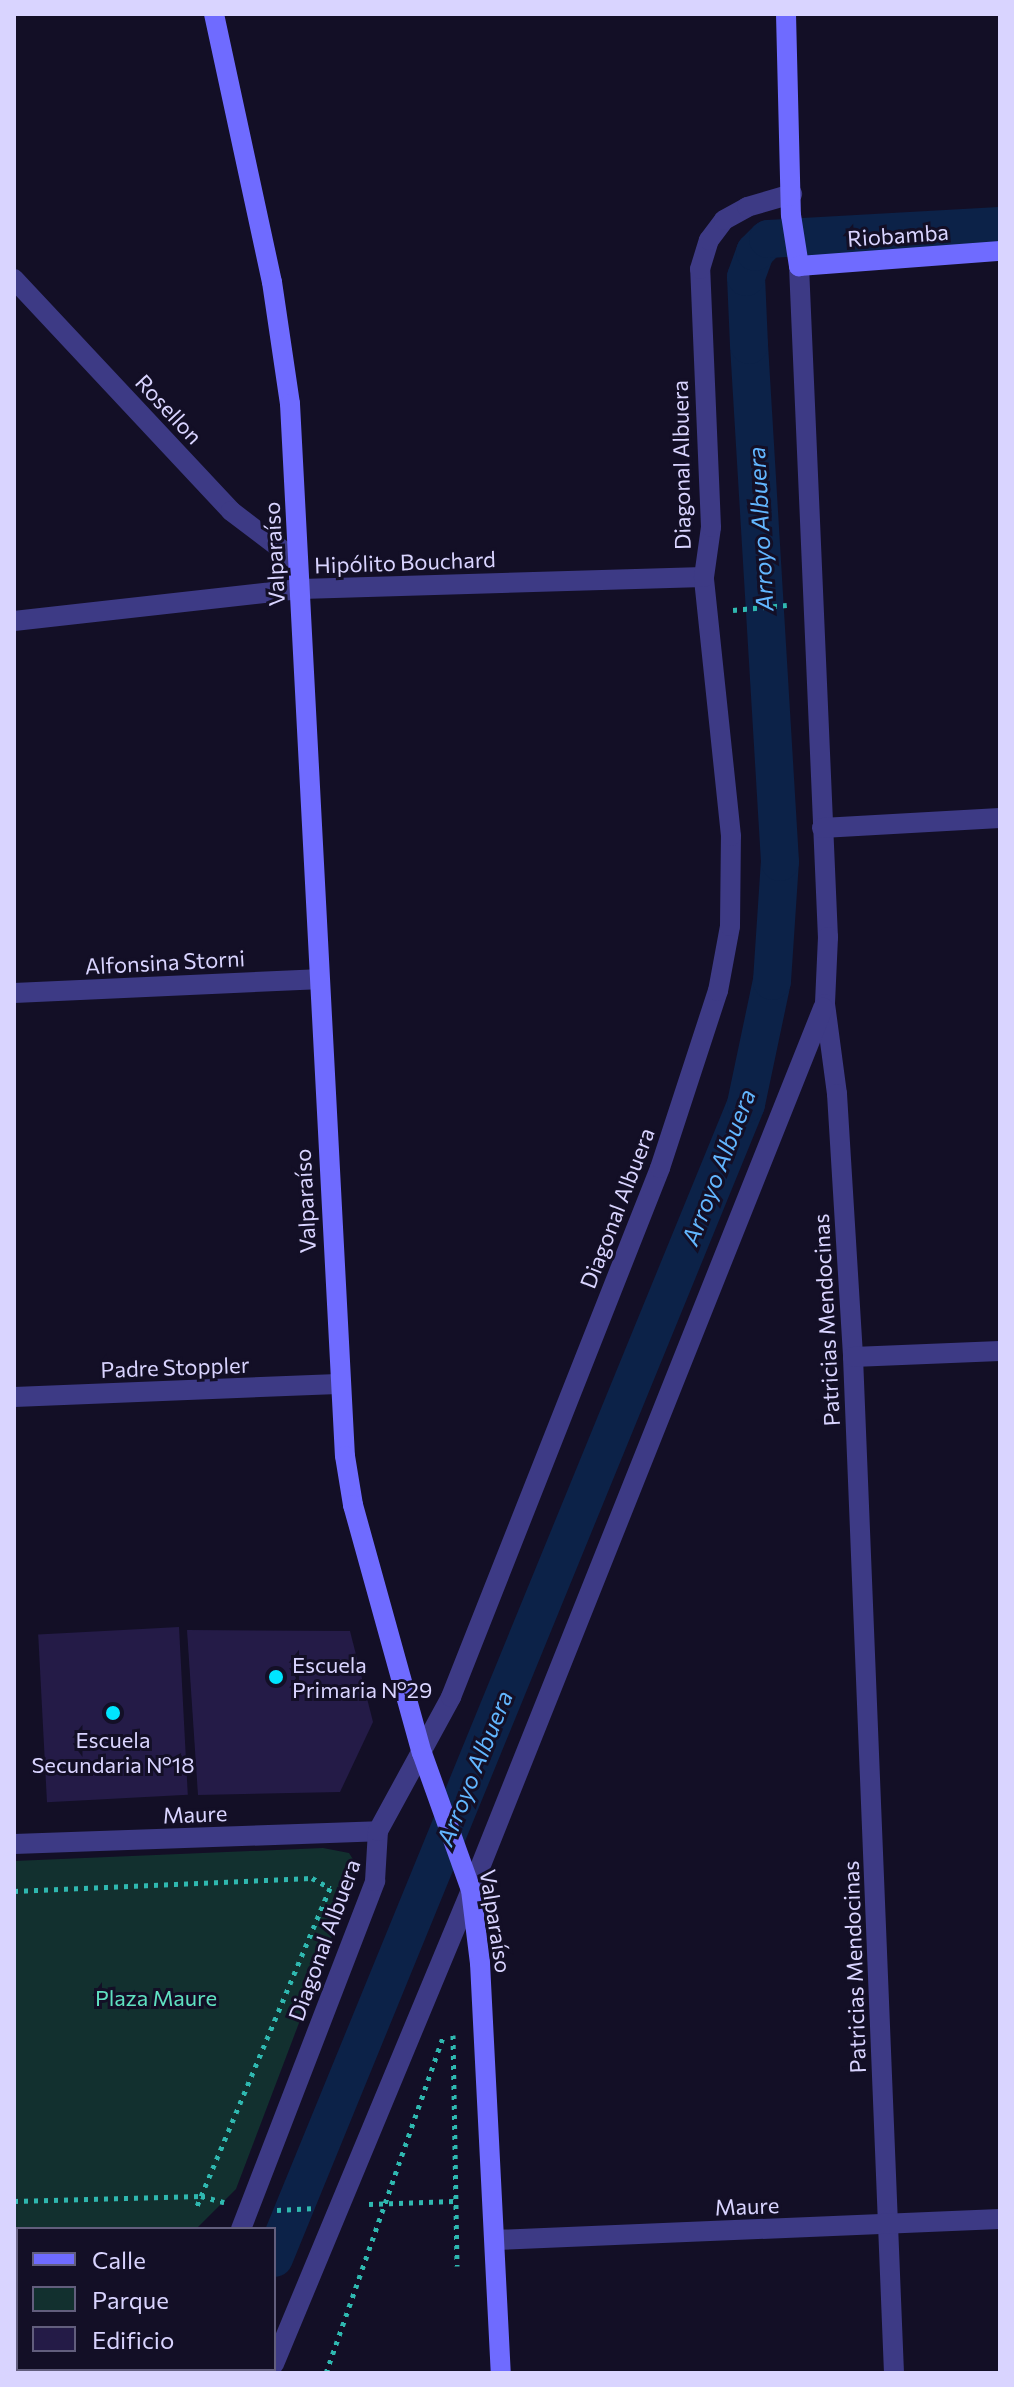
<!DOCTYPE html>
<html>
<head>
<meta charset="utf-8">
<style>
	body { margin:0 }
	#map { position:relative; width:1014px; height:2387px; overflow:hidden; background:#130f26; font-family:Commissioner,sans-serif }
	div>[style] { position:absolute }
	[style*='--x'] { left:calc(var(--x)*1px); top:calc(var(--y)*1px); width:calc(var(--w)*1px); rotate:calc(var(--a)*1deg) }
	.green>* { inset:0; background:#12302f }
	.canal>* { height:38px; margin:-19px; padding:0 19px; transform-origin:19px; border-radius:19px; background:#0c2248 }
	.building>* { inset:0; background:#241b47; transform-origin:0 0 }
	.path>* { height:5px; margin-top:-2.5px; transform-origin:0; background:repeating-linear-gradient(90deg,#2fb8b0 0 4px,transparent 0 10px) }
	.street>* { height:20px; margin:-10px; padding:0 10px; transform-origin:10px; border-radius:10px; background:#3d3a85 }
	.secondary>* { height:20px; margin:-10px; padding:0 10px; transform-origin:10px; border-radius:10px; background:#6f6bff }
	.dots>* { width:22px; height:22px; translate:-50% -50%; box-sizing:border-box; border:4px solid #130f26; border-radius:50% }
	span { translate:-50% -50%; white-space:nowrap; text-align:center; line-height:1.15; -webkit-text-stroke:6px #130f26; paint-order:stroke }
	.street-label { font-size:22px; color:#d9d4ff }
	.poi-label { font-size:22px; color:#d9d4ff }
	.left { translate:0 -50%; text-align:left }
	.park-label { font-size:22px; color:#5fe0c0 }
	.water-label { font-size:24px; color:#62b6ff; font-style:italic }
	.frame { position:absolute; inset:0; border:16px solid #d9d4ff; pointer-events:none }
	.legend { position:absolute; left:16px; top:2227px; width:260px; height:144px; box-sizing:border-box; background:#130f26; border:2px solid #625e7d; margin:0; padding:10px 14px; list-style:none; font-size:24px; color:#d9d4ff }
	.legend li { display:flex; align-items:center; gap:16px; height:40px }
	.legend b { width:40px; border:2px solid #625e7d }
</style>
</head>
<body>
<div id="map">
	<div class="green">
		<div style="clip-path:polygon(323px 1848px,349px 1853px,356px 1864px,354px 1878px,236px 2189px,196px 2229px,18px 2229px,14px 2235px,14px 1861px)"></div>
	</div>
	<div class="canal">
		<div style="--x:274;--y:2258;--w:1247;--a:-67.75"></div>
		<div style="--x:746;--y:1104;--w:126;--a:-78.1"></div>
		<div style="--x:772;--y:981;--w:119;--a:-86.2"></div>
		<div style="--x:780;--y:862;--w:518;--a:-93.43"></div>
		<div style="--x:749;--y:345;--w:68;--a:-92.5"></div>
		<div style="--x:746;--y:277;--w:27;--a:-70"></div>
		<div style="--x:755;--y:252;--w:18;--a:-45"></div>
		<div style="--x:768;--y:239;--w:232;--a:-3.2"></div>
		<div style="--x:227;--y:2373;--w:4;--a:-63"></div>
	</div>
	<div class="building">
		<div style="left:179px;top:1627px;width:168px;height:141px;rotate:87deg"></div>
		<div style="clip-path:polygon(187px 1630px,350px 1631px,373px 1722px,340px 1792px,198px 1795px)"></div>
	</div>
	<div class="path">
		<div style="--x:733;--y:610;--w:54;--a:-5.3"></div>
		<div style="--x:14;--y:1891;--w:298;--a:-2.5"></div>
		<div style="--x:312;--y:1878;--w:21;--a:29"></div>
		<div style="--x:330;--y:1888;--w:347;--a:112.7"></div>
		<div style="--x:453;--y:2035;--w:231;--a:89"></div>
		<div style="--x:14;--y:2201;--w:187;--a:-1.5"></div>
		<div style="--x:201;--y:2196;--w:24;--a:15"></div>
		<div style="--x:369;--y:2204;--w:85;--a:-2"></div>
		<div style="--x:277;--y:2210;--w:34;--a:-3"></div>
		<div style="--x:326;--y:2373;--w:359;--a:-70.8"></div>
	</div>
	<div class="street">
		<div style="--x:799;--y:266;--w:672;--a:87.53"></div>
		<div style="--x:828;--y:937;--w:67;--a:92.6"></div>
		<div style="--x:825;--y:1004;--w:91;--a:82.4"></div>
		<div style="--x:837;--y:1094;--w:263;--a:86.5"></div>
		<div style="--x:853;--y:1357;--w:1017;--a:87.69"></div>
		<div style="--x:14;--y:279;--w:318;--a:46.9"></div>
		<div style="--x:231;--y:511;--w:84;--a:37.3"></div>
		<div style="--x:14;--y:621;--w:289;--a:-6.4"></div>
		<div style="--x:301;--y:589;--w:403;--a:-1.7"></div>
		<div style="--x:822;--y:828;--w:178;--a:-3.2"></div>
		<div style="--x:14;--y:993;--w:303;--a:-2.6"></div>
		<div style="--x:853;--y:1357;--w:147;--a:-2.3"></div>
		<div style="--x:14;--y:1397;--w:324;--a:-2.3"></div>
		<div style="--x:14;--y:1844;--w:364;--a:-2"></div>
		<div style="--x:241;--y:2229;--w:373;--a:-68.9"></div>
		<div style="--x:375;--y:1881;--w:50;--a:-86.6"></div>
		<div style="--x:378;--y:1831;--w:153;--a:-61.4"></div>
		<div style="--x:451;--y:1697;--w:569;--a:-68.44"></div>
		<div style="--x:660;--y:1168;--w:186;--a:-71.9"></div>
		<div style="--x:718;--y:991;--w:66;--a:-79.5"></div>
		<div style="--x:730;--y:926;--w:90;--a:-89.4"></div>
		<div style="--x:731;--y:836;--w:260;--a:-96"></div>
		<div style="--x:704;--y:577;--w:50;--a:-82"></div>
		<div style="--x:711;--y:527;--w:258;--a:-92.4"></div>
		<div style="--x:700;--y:269;--w:30;--a:-73"></div>
		<div style="--x:709;--y:240;--w:25;--a:-53"></div>
		<div style="--x:724;--y:220;--w:26;--a:-29"></div>
		<div style="--x:747;--y:207;--w:47;--a:-16.1"></div>
		<div style="--x:495;--y:2240;--w:505;--a:-2.38"></div>
		<div style="--x:14;--y:2262;--w:4;--a:0"></div>
		<div style="--x:274;--y:2364;--w:513;--a:-67.43"></div>
		<div style="--x:471;--y:1890;--w:950;--a:-68.24"></div>
		<div style="--x:182;--y:2373;--w:4;--a:-63"></div>
	</div>
	<div class="secondary">
		<div style="--x:214;--y:14;--w:274;--a:77.8"></div>
		<div style="--x:272;--y:282;--w:123;--a:81.6"></div>
		<div style="--x:290;--y:404;--w:1053;--a:87.01"></div>
		<div style="--x:345;--y:1456;--w:50;--a:80.7"></div>
		<div style="--x:353;--y:1505;--w:257;--a:74.5"></div>
		<div style="--x:422;--y:1753;--w:145;--a:70.3"></div>
		<div style="--x:471;--y:1890;--w:74;--a:83"></div>
		<div style="--x:480;--y:1963;--w:411;--a:87.1"></div>
		<div style="--x:786;--y:14;--w:201;--a:88.6"></div>
		<div style="--x:791;--y:215;--w:52;--a:81.1"></div>
		<div style="--x:799;--y:266;--w:202;--a:-4.3"></div>
	</div>
	<div class="dots">
		<div style="left:276px;top:1677px;background:#00e5ff"></div>
		<div style="left:113px;top:1713px;background:#00e5ff"></div>
	</div>
	<div class="street-label">
		<span style="left:898px;top:235px;rotate:-4deg">Riobamba</span>
		<span style="left:169px;top:409px;rotate:47deg">Rosellon</span>
		<span style="left:681px;top:465px;rotate:-91deg">Diagonal Albuera</span>
		<span style="left:274px;top:554px;rotate:-93deg">Valparaíso</span>
		<span style="left:405px;top:562px;rotate:-2deg">Hipólito Bouchard</span>
		<span style="left:165px;top:962px;rotate:-3deg">Alfonsina Storni</span>
		<span style="left:305px;top:1201px;rotate:-93deg">Valparaíso</span>
		<span style="left:617px;top:1208px;rotate:-69deg">Diagonal Albuera</span>
		<span style="left:826px;top:1320px;rotate:-93deg">Patricias Mendocinas</span>
		<span style="left:175px;top:1367px;rotate:-2deg">Padre Stoppler</span>
		<span style="left:195px;top:1814px;rotate:-2deg">Maure</span>
		<span style="left:496px;top:1921px;rotate:81deg">Valparaíso</span>
		<span style="left:324px;top:1940px;rotate:-70deg">Diagonal Albuera</span>
		<span style="left:854px;top:1967px;rotate:-92deg">Patricias Mendocinas</span>
		<span style="left:747px;top:2206px;rotate:-2deg">Maure</span>
	</div>
	<div class="poi-label">
		<span class="left" style="left:292px;top:1677px">Escuela<br>Primaria Nº29</span>
		<span style="left:113px;top:1752px">Escuela<br>Secundaria Nº18</span>
	</div>
	<div class="park-label">
		<span style="left:156px;top:1998px">Plaza Maure</span>
	</div>
	<div class="water-label">
		<span style="left:760px;top:529px;rotate:-93deg">Arroyo Albuera</span>
		<span style="left:718px;top:1167px;rotate:-69deg">Arroyo Albuera</span>
		<span style="left:474px;top:1768px;rotate:-68deg">Arroyo Albuera</span>
	</div>
	<div class="frame"></div>
	<ul class="legend">
	<li><b style="height:10px;background:#6f6bff"></b>Calle</li>
	<li><b style="height:22px;background:#12302f"></b>Parque</li>
	<li><b style="height:22px;background:#241b47"></b>Edificio</li>
	</ul>
</div>
</body>
</html>
